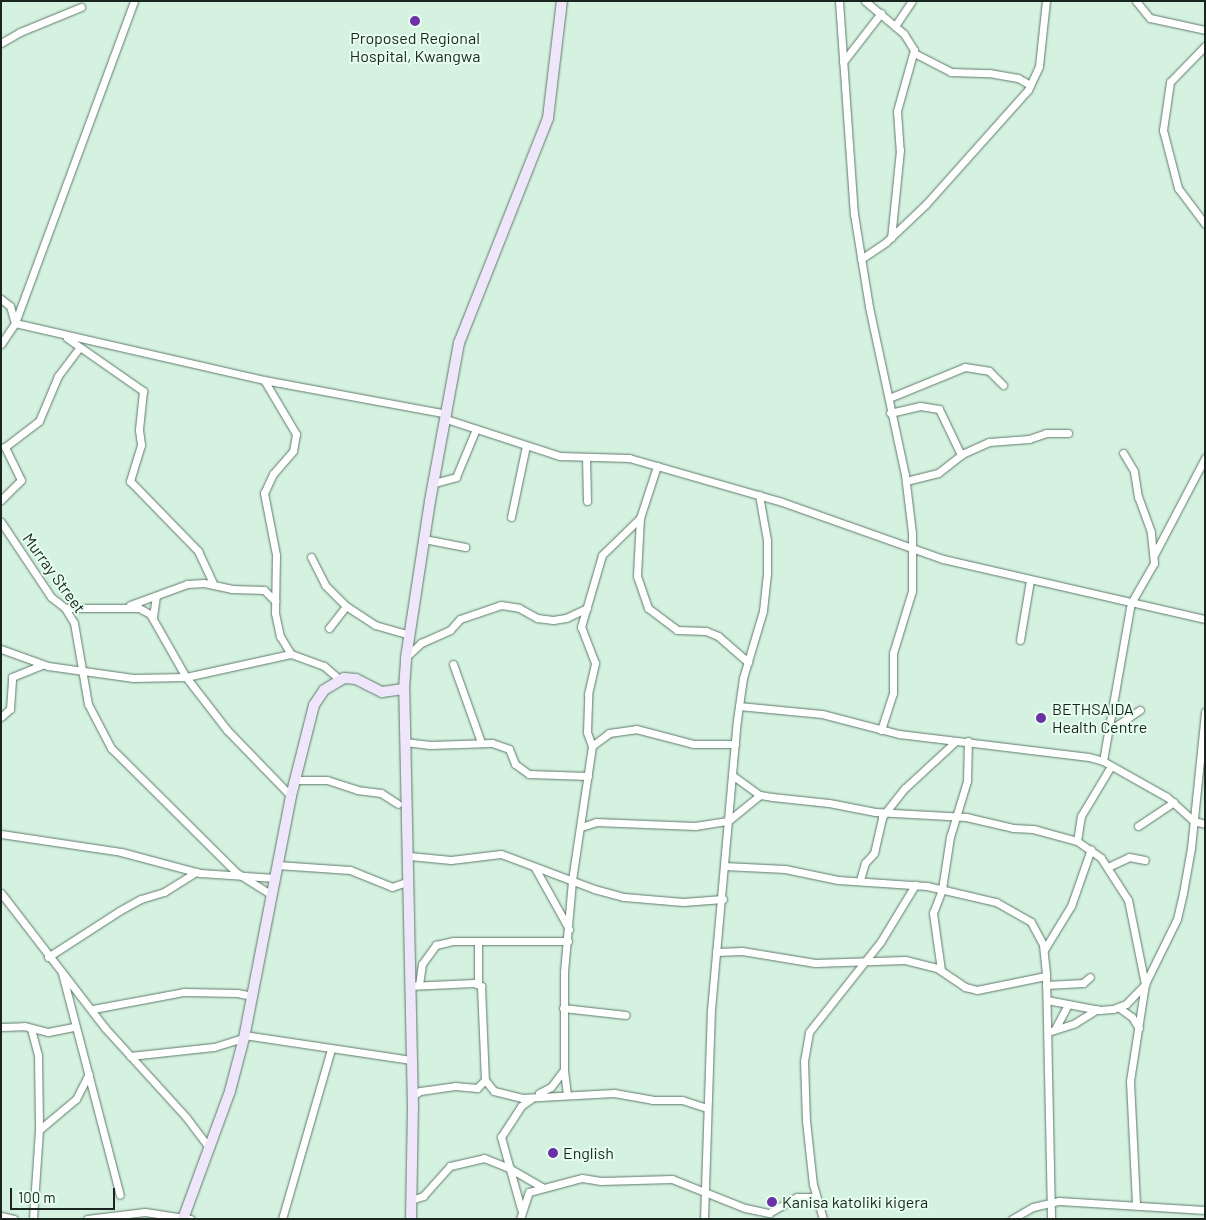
<!DOCTYPE html>
<html>
<head>
<meta charset="utf-8">
<style>
	body { margin:0 }
	#map { position:relative; width:1206px; height:1220px; overflow:hidden; background:#d5f2e0; font-family:Barlow,sans-serif }
	div>[style] { position:absolute }
	[style*='--x'] { left:calc(var(--x)*1px); top:calc(var(--y)*1px); width:calc(var(--w)*1px); rotate:calc(var(--a)*1deg) }
	.roads { filter:drop-shadow(0 0 1px #5f7969) drop-shadow(0 0 1px #5f7969) }
	.street>* { height:7px; margin:-3.5px; padding:0 3.5px; transform-origin:3.5px; border-radius:3.5px; background:#fff }
	.secondary>* { height:10px; margin:-5px; padding:0 5px; transform-origin:5px; border-radius:5px; background:#efe6fc }
	.dots>* { width:14px; height:14px; translate:-50% -50%; box-sizing:border-box; border:2px solid #e7feef; border-radius:50% }
	span { translate:-50% -50%; white-space:nowrap; text-align:center; line-height:1.15; -webkit-text-stroke:4px #e7feef; paint-order:stroke }
	.poi-label { font-size:16px; color:#1b251f }
	.left { translate:0 -50%; text-align:left }
	.street-label { font-size:16px; color:#1b251f }
	.frame { position:absolute; inset:0; border:2px solid #1b251f; pointer-events:none }
	.scale { position:absolute; left:10px; top:1188px; width:105px; height:22px; box-sizing:border-box; border:2px solid #1b251f; border-top:0; padding-left:6px; font-size:15px; line-height:18px; white-space:nowrap; color:#1b251f; -webkit-text-stroke:4px #e7feef; paint-order:stroke }
</style>
</head>
<body>
<div id="map">
	<div class="roads">
		<div class="street">
			<div style="--x:839;--y:1;--w:214;--a:86"></div>
			<div style="--x:854;--y:214;--w:94;--a:80.8"></div>
			<div style="--x:869;--y:307;--w:172;--a:77.9"></div>
			<div style="--x:905;--y:475;--w:58;--a:83.1"></div>
			<div style="--x:912;--y:533;--w:58;--a:90"></div>
			<div style="--x:912;--y:591;--w:65;--a:107"></div>
			<div style="--x:893;--y:653;--w:40;--a:90"></div>
			<div style="--x:893;--y:693;--w:39;--a:108"></div>
			<div style="--x:865;--y:1;--w:51;--a:40.2"></div>
			<div style="--x:904;--y:34;--w:19;--a:58"></div>
			<div style="--x:914;--y:50;--w:63;--a:105.6"></div>
			<div style="--x:897;--y:111;--w:39;--a:86"></div>
			<div style="--x:900;--y:150;--w:88;--a:95.8"></div>
			<div style="--x:1136;--y:1;--w:22;--a:51"></div>
			<div style="--x:1150;--y:18;--w:56;--a:12.3"></div>
			<div style="--x:895;--y:26;--w:30;--a:-56"></div>
			<div style="--x:1;--y:43;--w:22;--a:-30"></div>
			<div style="--x:20;--y:32;--w:66;--a:-22.3"></div>
			<div style="--x:1205;--y:46;--w:50;--a:134.2"></div>
			<div style="--x:1170;--y:82;--w:49;--a:98.3"></div>
			<div style="--x:1163;--y:130;--w:60;--a:75.5"></div>
			<div style="--x:1178;--y:188;--w:45;--a:53.1"></div>
			<div style="--x:914;--y:53;--w:42;--a:27.2"></div>
			<div style="--x:951;--y:72;--w:38;--a:2"></div>
			<div style="--x:989;--y:73;--w:29;--a:10"></div>
			<div style="--x:1018;--y:78;--w:14;--a:30"></div>
			<div style="--x:843;--y:62;--w:62;--a:-52.2"></div>
			<div style="--x:861;--y:259;--w:30;--a:-34"></div>
			<div style="--x:886;--y:242;--w:55;--a:-43.5"></div>
			<div style="--x:926;--y:204;--w:153;--a:-48.2"></div>
			<div style="--x:1028;--y:90;--w:26;--a:-65"></div>
			<div style="--x:1039;--y:66;--w:65;--a:-83.9"></div>
			<div style="--x:1;--y:299;--w:11;--a:38"></div>
			<div style="--x:10;--y:306;--w:18;--a:74"></div>
			<div style="--x:15;--y:323;--w:255;--a:12.9"></div>
			<div style="--x:264;--y:380;--w:186;--a:10.5"></div>
			<div style="--x:67;--y:338;--w:93;--a:34.9"></div>
			<div style="--x:143;--y:391;--w:39;--a:96"></div>
			<div style="--x:139;--y:430;--w:15;--a:82"></div>
			<div style="--x:141;--y:445;--w:38;--a:107"></div>
			<div style="--x:130;--y:481;--w:98;--a:45.8"></div>
			<div style="--x:198;--y:551;--w:35;--a:65"></div>
			<div style="--x:1;--y:344;--w:25;--a:-56"></div>
			<div style="--x:15;--y:323;--w:343;--a:-69.7"></div>
			<div style="--x:264;--y:380;--w:63;--a:59.3"></div>
			<div style="--x:296;--y:434;--w:17;--a:100"></div>
			<div style="--x:293;--y:451;--w:30;--a:131"></div>
			<div style="--x:273;--y:474;--w:21;--a:115"></div>
			<div style="--x:264;--y:493;--w:63;--a:79"></div>
			<div style="--x:276;--y:555;--w:58;--a:91"></div>
			<div style="--x:275;--y:613;--w:24;--a:78"></div>
			<div style="--x:280;--y:636;--w:21;--a:59"></div>
			<div style="--x:889;--y:398;--w:82;--a:-22.2"></div>
			<div style="--x:965;--y:367;--w:24;--a:9"></div>
			<div style="--x:989;--y:371;--w:20;--a:45"></div>
			<div style="--x:890;--y:413;--w:31;--a:-13"></div>
			<div style="--x:920;--y:406;--w:19;--a:9"></div>
			<div style="--x:939;--y:409;--w:51;--a:64.4"></div>
			<div style="--x:446;--y:419;--w:120;--a:18"></div>
			<div style="--x:560;--y:456;--w:69;--a:1.7"></div>
			<div style="--x:629;--y:458;--w:159;--a:16"></div>
			<div style="--x:782;--y:502;--w:171;--a:19.5"></div>
			<div style="--x:943;--y:559;--w:269;--a:12.9"></div>
			<div style="--x:586;--y:457;--w:44;--a:88.7"></div>
			<div style="--x:906;--y:481;--w:33;--a:-14"></div>
			<div style="--x:938;--y:473;--w:31;--a:-38"></div>
			<div style="--x:962;--y:454;--w:30;--a:-24"></div>
			<div style="--x:989;--y:442;--w:40;--a:-4.3"></div>
			<div style="--x:1029;--y:439;--w:18;--a:-19"></div>
			<div style="--x:1046;--y:433;--w:22;--a:0"></div>
			<div style="--x:434;--y:483;--w:23;--a:-15"></div>
			<div style="--x:456;--y:477;--w:52;--a:-67.4"></div>
			<div style="--x:1;--y:500;--w:28;--a:-45"></div>
			<div style="--x:21;--y:480;--w:37;--a:-116"></div>
			<div style="--x:5;--y:447;--w:43;--a:-37.4"></div>
			<div style="--x:39;--y:421;--w:49;--a:-67.1"></div>
			<div style="--x:58;--y:376;--w:36;--a:-53"></div>
			<div style="--x:511;--y:517;--w:73;--a:-78.1"></div>
			<div style="--x:640;--y:518;--w:58;--a:93"></div>
			<div style="--x:637;--y:576;--w:34;--a:71"></div>
			<div style="--x:648;--y:608;--w:36;--a:37"></div>
			<div style="--x:677;--y:630;--w:29;--a:2"></div>
			<div style="--x:706;--y:631;--w:13;--a:23"></div>
			<div style="--x:718;--y:636;--w:40;--a:41"></div>
			<div style="--x:1;--y:522;--w:90;--a:56.3"></div>
			<div style="--x:51;--y:597;--w:18;--a:38"></div>
			<div style="--x:65;--y:608;--w:17;--a:59"></div>
			<div style="--x:74;--y:623;--w:82;--a:80.2"></div>
			<div style="--x:88;--y:704;--w:50;--a:62.4"></div>
			<div style="--x:111;--y:748;--w:177;--a:44.8"></div>
			<div style="--x:237;--y:873;--w:41;--a:32.2"></div>
			<div style="--x:424;--y:539;--w:42;--a:11"></div>
			<div style="--x:1154;--y:555;--w:110;--a:-62.3"></div>
			<div style="--x:311;--y:557;--w:31;--a:63"></div>
			<div style="--x:325;--y:585;--w:30;--a:45"></div>
			<div style="--x:346;--y:606;--w:35;--a:33"></div>
			<div style="--x:375;--y:625;--w:35;--a:16"></div>
			<div style="--x:130;--y:605;--w:61;--a:-20.2"></div>
			<div style="--x:187;--y:584;--w:17;--a:-3"></div>
			<div style="--x:204;--y:583;--w:29;--a:12"></div>
			<div style="--x:232;--y:589;--w:32;--a:2"></div>
			<div style="--x:264;--y:590;--w:16;--a:45"></div>
			<div style="--x:65;--y:608;--w:74;--a:0"></div>
			<div style="--x:139;--y:608;--w:13;--a:29"></div>
			<div style="--x:150;--y:614;--w:73;--a:60.3"></div>
			<div style="--x:186;--y:677;--w:67;--a:52.3"></div>
			<div style="--x:227;--y:730;--w:92;--a:45.9"></div>
			<div style="--x:153;--y:617;--w:21;--a:-82"></div>
			<div style="--x:329;--y:628;--w:28;--a:-52"></div>
			<div style="--x:1020;--y:640;--w:61;--a:-80.5"></div>
			<div style="--x:1;--y:649;--w:50;--a:19.9"></div>
			<div style="--x:48;--y:666;--w:86;--a:8"></div>
			<div style="--x:133;--y:678;--w:53;--a:-1.1"></div>
			<div style="--x:186;--y:677;--w:107;--a:-12.4"></div>
			<div style="--x:291;--y:654;--w:35;--a:20"></div>
			<div style="--x:324;--y:666;--w:20;--a:41"></div>
			<div style="--x:406;--y:657;--w:21;--a:-43"></div>
			<div style="--x:421;--y:643;--w:32;--a:-24"></div>
			<div style="--x:450;--y:630;--w:15;--a:-48"></div>
			<div style="--x:460;--y:619;--w:43;--a:-18.9"></div>
			<div style="--x:501;--y:605;--w:18;--a:9"></div>
			<div style="--x:519;--y:608;--w:21;--a:29"></div>
			<div style="--x:537;--y:618;--w:16;--a:7"></div>
			<div style="--x:553;--y:620;--w:13;--a:-9"></div>
			<div style="--x:566;--y:618;--w:23;--a:-25"></div>
			<div style="--x:453;--y:664;--w:83;--a:70.3"></div>
			<div style="--x:739;--y:706;--w:83;--a:5.5"></div>
			<div style="--x:822;--y:714;--w:80;--a:14.6"></div>
			<div style="--x:899;--y:734;--w:191;--a:6.9"></div>
			<div style="--x:1089;--y:757;--w:15;--a:16"></div>
			<div style="--x:1103;--y:761;--w:73;--a:29.4"></div>
			<div style="--x:1167;--y:797;--w:36;--a:42"></div>
			<div style="--x:1194;--y:821;--w:11;--a:15"></div>
			<div style="--x:1;--y:717;--w:12;--a:-42"></div>
			<div style="--x:10;--y:709;--w:32;--a:-86"></div>
			<div style="--x:12;--y:677;--w:32;--a:-22"></div>
			<div style="--x:1110;--y:730;--w:36;--a:-34"></div>
			<div style="--x:405;--y:742;--w:25;--a:7"></div>
			<div style="--x:430;--y:745;--w:62;--a:-1.8"></div>
			<div style="--x:492;--y:743;--w:18;--a:19"></div>
			<div style="--x:509;--y:749;--w:16;--a:68"></div>
			<div style="--x:515;--y:764;--w:17;--a:36"></div>
			<div style="--x:529;--y:774;--w:59;--a:1.9"></div>
			<div style="--x:592;--y:746;--w:15;--a:-110"></div>
			<div style="--x:587;--y:732;--w:38;--a:-88"></div>
			<div style="--x:588;--y:694;--w:32;--a:-77"></div>
			<div style="--x:595;--y:663;--w:39;--a:-111"></div>
			<div style="--x:581;--y:627;--w:75;--a:-73.7"></div>
			<div style="--x:602;--y:555;--w:53;--a:-44.2"></div>
			<div style="--x:640;--y:518;--w:55;--a:-71.9"></div>
			<div style="--x:1103;--y:761;--w:160;--a:-80"></div>
			<div style="--x:1131;--y:603;--w:46;--a:-60.1"></div>
			<div style="--x:1154;--y:563;--w:31;--a:-96"></div>
			<div style="--x:1151;--y:532;--w:37;--a:-110"></div>
			<div style="--x:1138;--y:497;--w:26;--a:-99"></div>
			<div style="--x:1134;--y:471;--w:21;--a:-121"></div>
			<div style="--x:732;--y:775;--w:34;--a:36"></div>
			<div style="--x:760;--y:795;--w:12;--a:9"></div>
			<div style="--x:772;--y:797;--w:57;--a:6"></div>
			<div style="--x:829;--y:803;--w:47;--a:11.1"></div>
			<div style="--x:875;--y:812;--w:91;--a:3.1"></div>
			<div style="--x:966;--y:817;--w:48;--a:13.2"></div>
			<div style="--x:1013;--y:828;--w:20;--a:3"></div>
			<div style="--x:1033;--y:829;--w:46;--a:15.3"></div>
			<div style="--x:1077;--y:841;--w:29;--a:35"></div>
			<div style="--x:1101;--y:858;--w:50;--a:57.3"></div>
			<div style="--x:1128;--y:900;--w:86;--a:78.6"></div>
			<div style="--x:1145;--y:984;--w:98;--a:98.8"></div>
			<div style="--x:1130;--y:1081;--w:123;--a:87.2"></div>
			<div style="--x:295;--y:780;--w:32;--a:0"></div>
			<div style="--x:327;--y:780;--w:32;--a:18"></div>
			<div style="--x:357;--y:790;--w:24;--a:7"></div>
			<div style="--x:381;--y:793;--w:20;--a:33"></div>
			<div style="--x:1138;--y:826;--w:43;--a:-33.7"></div>
			<div style="--x:581;--y:827;--w:16;--a:-18"></div>
			<div style="--x:596;--y:822;--w:99;--a:2.3"></div>
			<div style="--x:695;--y:826;--w:33;--a:-9"></div>
			<div style="--x:728;--y:821;--w:41;--a:-39.1"></div>
			<div style="--x:1;--y:834;--w:121;--a:8.5"></div>
			<div style="--x:121;--y:852;--w:82;--a:14.9"></div>
			<div style="--x:200;--y:873;--w:75;--a:3.8"></div>
			<div style="--x:1077;--y:841;--w:25;--a:-81"></div>
			<div style="--x:1081;--y:816;--w:58;--a:-59"></div>
			<div style="--x:409;--y:856;--w:42;--a:5.4"></div>
			<div style="--x:451;--y:860;--w:50;--a:-6.8"></div>
			<div style="--x:501;--y:854;--w:99;--a:20.6"></div>
			<div style="--x:594;--y:889;--w:31;--a:15"></div>
			<div style="--x:624;--y:897;--w:59;--a:4.8"></div>
			<div style="--x:683;--y:902;--w:40;--a:-4.3"></div>
			<div style="--x:277;--y:865;--w:73;--a:3.9"></div>
			<div style="--x:350;--y:870;--w:45;--a:22"></div>
			<div style="--x:392;--y:887;--w:18;--a:-19"></div>
			<div style="--x:724;--y:866;--w:61;--a:2.8"></div>
			<div style="--x:785;--y:869;--w:54;--a:11.7"></div>
			<div style="--x:838;--y:880;--w:89;--a:3.9"></div>
			<div style="--x:927;--y:886;--w:71;--a:13.1"></div>
			<div style="--x:996;--y:902;--w:40;--a:29.7"></div>
			<div style="--x:1031;--y:922;--w:26;--a:62"></div>
			<div style="--x:1043;--y:945;--w:31;--a:84"></div>
			<div style="--x:1046;--y:976;--w:243;--a:88.8"></div>
			<div style="--x:1108;--y:867;--w:23;--a:-25"></div>
			<div style="--x:1129;--y:857;--w:16;--a:11"></div>
			<div style="--x:535;--y:868;--w:70;--a:60.9"></div>
			<div style="--x:860;--y:880;--w:18;--a:-74"></div>
			<div style="--x:865;--y:863;--w:13;--a:-48"></div>
			<div style="--x:874;--y:853;--w:37;--a:-77"></div>
			<div style="--x:882;--y:817;--w:37;--a:-52"></div>
			<div style="--x:905;--y:788;--w:69;--a:-42.7"></div>
			<div style="--x:1;--y:893;--w:170;--a:52.4"></div>
			<div style="--x:105;--y:1028;--w:120;--a:47.7"></div>
			<div style="--x:186;--y:1117;--w:36;--a:53"></div>
			<div style="--x:478;--y:942;--w:42;--a:90"></div>
			<div style="--x:1044;--y:950;--w:52;--a:-58.5"></div>
			<div style="--x:1071;--y:906;--w:60;--a:-70.7"></div>
			<div style="--x:716;--y:952;--w:26;--a:-2"></div>
			<div style="--x:742;--y:951;--w:74;--a:9.3"></div>
			<div style="--x:815;--y:963;--w:90;--a:-1.9"></div>
			<div style="--x:905;--y:960;--w:33;--a:14"></div>
			<div style="--x:937;--y:968;--w:34;--a:34"></div>
			<div style="--x:965;--y:987;--w:12;--a:14"></div>
			<div style="--x:977;--y:990;--w:70;--a:-11.5"></div>
			<div style="--x:48;--y:957;--w:85;--a:-32.9"></div>
			<div style="--x:119;--y:911;--w:25;--a:-29"></div>
			<div style="--x:141;--y:899;--w:24;--a:-17"></div>
			<div style="--x:164;--y:892;--w:38;--a:-32"></div>
			<div style="--x:941;--y:970;--w:58;--a:-98"></div>
			<div style="--x:933;--y:913;--w:26;--a:-69"></div>
			<div style="--x:942;--y:889;--w:53;--a:-81.3"></div>
			<div style="--x:950;--y:837;--w:59;--a:-73.1"></div>
			<div style="--x:967;--y:781;--w:40;--a:-88.6"></div>
			<div style="--x:62;--y:973;--w:229;--a:75.4"></div>
			<div style="--x:419;--y:985;--w:21;--a:-82"></div>
			<div style="--x:422;--y:964;--w:24;--a:-54"></div>
			<div style="--x:436;--y:945;--w:18;--a:-13"></div>
			<div style="--x:454;--y:941;--w:114;--a:0"></div>
			<div style="--x:1046;--y:985;--w:37;--a:-3"></div>
			<div style="--x:1083;--y:983;--w:9;--a:-41"></div>
			<div style="--x:409;--y:986;--w:65;--a:-2.6"></div>
			<div style="--x:474;--y:983;--w:8;--a:23"></div>
			<div style="--x:481;--y:986;--w:94;--a:87.6"></div>
			<div style="--x:485;--y:1080;--w:14;--a:51"></div>
			<div style="--x:494;--y:1091;--w:29;--a:14"></div>
			<div style="--x:522;--y:1098;--w:92;--a:-3.1"></div>
			<div style="--x:614;--y:1093;--w:39;--a:10"></div>
			<div style="--x:652;--y:1100;--w:30;--a:0"></div>
			<div style="--x:682;--y:1100;--w:26;--a:18"></div>
			<div style="--x:1047;--y:1000;--w:53;--a:10.9"></div>
			<div style="--x:1099;--y:1010;--w:14;--a:-4"></div>
			<div style="--x:1113;--y:1009;--w:14;--a:-21"></div>
			<div style="--x:1126;--y:1004;--w:28;--a:-46"></div>
			<div style="--x:1145;--y:984;--w:72;--a:-63.8"></div>
			<div style="--x:1177;--y:919;--w:27;--a:-77"></div>
			<div style="--x:1183;--y:893;--w:46;--a:-79.9"></div>
			<div style="--x:1191;--y:848;--w:137;--a:-84.1"></div>
			<div style="--x:1118;--y:1007;--w:17;--a:36"></div>
			<div style="--x:1132;--y:1017;--w:13;--a:58"></div>
			<div style="--x:563;--y:1008;--w:63;--a:6.3"></div>
			<div style="--x:93;--y:1009;--w:93;--a:-10.6"></div>
			<div style="--x:184;--y:992;--w:53;--a:1.1"></div>
			<div style="--x:237;--y:993;--w:16;--a:11"></div>
			<div style="--x:1;--y:1027;--w:23;--a:-2"></div>
			<div style="--x:24;--y:1026;--w:25;--a:14"></div>
			<div style="--x:48;--y:1032;--w:26;--a:-11"></div>
			<div style="--x:31;--y:1029;--w:27;--a:75"></div>
			<div style="--x:38;--y:1055;--w:75;--a:89.2"></div>
			<div style="--x:39;--y:1130;--w:89;--a:93.9"></div>
			<div style="--x:1055;--y:1029;--w:27;--a:-62"></div>
			<div style="--x:1048;--y:1032;--w:28;--a:-18"></div>
			<div style="--x:1075;--y:1023;--w:26;--a:-32"></div>
			<div style="--x:244;--y:1035;--w:169;--a:8.5"></div>
			<div style="--x:130;--y:1056;--w:84;--a:-6.1"></div>
			<div style="--x:214;--y:1047;--w:31;--a:-17"></div>
			<div style="--x:539;--y:1093;--w:13;--a:-27"></div>
			<div style="--x:551;--y:1087;--w:21;--a:-53"></div>
			<div style="--x:567;--y:1095;--w:25;--a:-97"></div>
			<div style="--x:564;--y:1070;--w:98;--a:-90"></div>
			<div style="--x:564;--y:972;--w:92;--a:-85"></div>
			<div style="--x:572;--y:880;--w:135;--a:-81.5"></div>
			<div style="--x:592;--y:746;--w:21;--a:-37"></div>
			<div style="--x:609;--y:733;--w:27;--a:-8"></div>
			<div style="--x:636;--y:729;--w:59;--a:14.7"></div>
			<div style="--x:693;--y:744;--w:42;--a:0"></div>
			<div style="--x:412;--y:1096;--w:9;--a:-32"></div>
			<div style="--x:420;--y:1091;--w:35;--a:-8"></div>
			<div style="--x:455;--y:1086;--w:22;--a:5"></div>
			<div style="--x:477;--y:1088;--w:11;--a:-45"></div>
			<div style="--x:39;--y:1130;--w:48;--a:-40"></div>
			<div style="--x:76;--y:1099;--w:28;--a:-63"></div>
			<div style="--x:411;--y:1200;--w:13;--a:-18"></div>
			<div style="--x:423;--y:1196;--w:40;--a:-48"></div>
			<div style="--x:450;--y:1166;--w:35;--a:-13"></div>
			<div style="--x:484;--y:1158;--w:27;--a:22"></div>
			<div style="--x:509;--y:1168;--w:38;--a:30"></div>
			<div style="--x:521;--y:1209;--w:75;--a:-105.5"></div>
			<div style="--x:501;--y:1137;--w:37;--a:-57"></div>
			<div style="--x:521;--y:1106;--w:12;--a:-35"></div>
			<div style="--x:1;--y:1216;--w:13;--a:13"></div>
			<div style="--x:87;--y:1219;--w:58;--a:-6.9"></div>
			<div style="--x:145;--y:1212;--w:46;--a:8.8"></div>
			<div style="--x:282;--y:1219;--w:177;--a:-73.9"></div>
			<div style="--x:520;--y:1219;--w:28;--a:-72"></div>
			<div style="--x:529;--y:1192;--w:55;--a:-14.8"></div>
			<div style="--x:582;--y:1178;--w:19;--a:9"></div>
			<div style="--x:601;--y:1181;--w:71;--a:-1.6"></div>
			<div style="--x:672;--y:1179;--w:79;--a:21.7"></div>
			<div style="--x:745;--y:1208;--w:25;--a:12"></div>
			<div style="--x:769;--y:1213;--w:32;--a:-30"></div>
			<div style="--x:797;--y:1197;--w:18;--a:0"></div>
			<div style="--x:704;--y:1219;--w:209;--a:-88.1"></div>
			<div style="--x:711;--y:1010;--w:291;--a:-84.9"></div>
			<div style="--x:737;--y:720;--w:42;--a:-81.9"></div>
			<div style="--x:743;--y:678;--w:70;--a:-73.4"></div>
			<div style="--x:763;--y:611;--w:37;--a:-84"></div>
			<div style="--x:767;--y:574;--w:34;--a:-90"></div>
			<div style="--x:767;--y:540;--w:46;--a:-100.1"></div>
			<div style="--x:823;--y:1219;--w:35;--a:-106"></div>
			<div style="--x:813;--y:1185;--w:64;--a:-96.2"></div>
			<div style="--x:806;--y:1121;--w:60;--a:-91.9"></div>
			<div style="--x:804;--y:1061;--w:29;--a:-80"></div>
			<div style="--x:809;--y:1032;--w:116;--a:-51.6"></div>
			<div style="--x:881;--y:941;--w:66;--a:-58.7"></div>
			<div style="--x:1012;--y:1219;--w:24;--a:-30"></div>
			<div style="--x:1033;--y:1207;--w:27;--a:-13"></div>
			<div style="--x:1059;--y:1201;--w:146;--a:3.5"></div>
		</div>
		<div class="secondary">
			<div style="--x:183;--y:1219;--w:136;--a:-69.8"></div>
			<div style="--x:230;--y:1091;--w:55;--a:-75.2"></div>
			<div style="--x:244;--y:1038;--w:247;--a:-79"></div>
			<div style="--x:291;--y:796;--w:94;--a:-75.8"></div>
			<div style="--x:314;--y:705;--w:18;--a:-56"></div>
			<div style="--x:324;--y:690;--w:23;--a:-31"></div>
			<div style="--x:344;--y:678;--w:12;--a:5"></div>
			<div style="--x:356;--y:679;--w:29;--a:27"></div>
			<div style="--x:382;--y:692;--w:22;--a:-8"></div>
			<div style="--x:411;--y:1219;--w:110;--a:-89"></div>
			<div style="--x:413;--y:1109;--w:420;--a:-91.2"></div>
			<div style="--x:404;--y:689;--w:31;--a:-86"></div>
			<div style="--x:406;--y:658;--w:159;--a:-81.3"></div>
			<div style="--x:430;--y:501;--w:161;--a:-79.6"></div>
			<div style="--x:459;--y:343;--w:242;--a:-68.4"></div>
			<div style="--x:548;--y:118;--w:118;--a:-83.2"></div>
		</div>
	</div>
	<div class="dots">
		<div style="left:415px;top:21px;background:#6b30a6"></div>
		<div style="left:1041px;top:718px;background:#6b30a6"></div>
		<div style="left:553px;top:1153px;background:#6b30a6"></div>
		<div style="left:772px;top:1202px;background:#6b30a6"></div>
	</div>
	<div class="poi-label">
		<span style="left:415px;top:47px">Proposed Regional<br>Hospital, Kwangwa</span>
		<span class="left" style="left:1052px;top:718px">BETHSAIDA<br>Health Centre</span>
		<span class="left" style="left:563px;top:1153px">English</span>
		<span class="left" style="left:782px;top:1202px">Kanisa katoliki kigera</span>
	</div>
	<div class="street-label">
		<span style="left:54px;top:573px;rotate:54deg">Murray Street</span>
	</div>
	<div class="frame"></div>
	<div class="scale">100 m</div>
</div>
</body>
</html>
